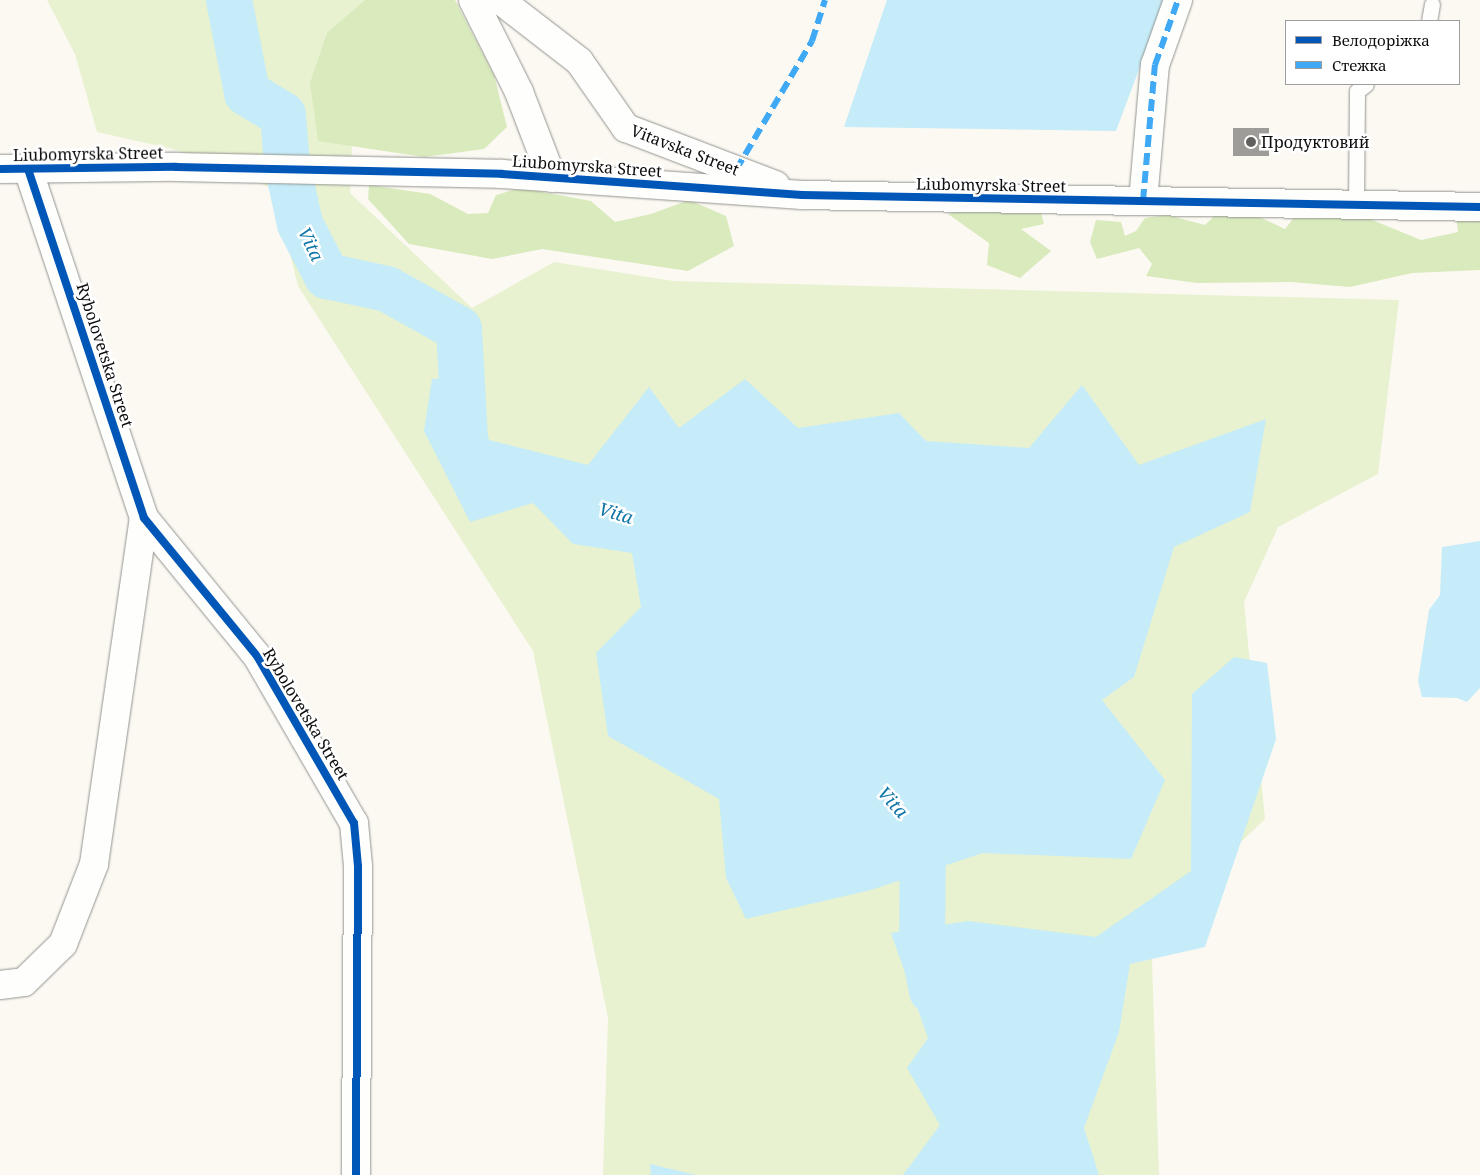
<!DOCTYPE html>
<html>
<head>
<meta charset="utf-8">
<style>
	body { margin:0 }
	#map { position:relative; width:1480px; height:1175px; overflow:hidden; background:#fbf9f2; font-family:"Noto Serif",serif }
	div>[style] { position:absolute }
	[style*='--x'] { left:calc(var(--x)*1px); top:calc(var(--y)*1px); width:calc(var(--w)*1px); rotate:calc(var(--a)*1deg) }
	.green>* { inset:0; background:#e8f2d0 }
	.forest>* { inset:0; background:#d9eabd }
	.water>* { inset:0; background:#c5ecf8 }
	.river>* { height:46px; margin:-23px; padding:0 23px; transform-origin:23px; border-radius:23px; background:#c5ecf8 }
	.building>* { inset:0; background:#9e9c98; transform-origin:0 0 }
	.roads { filter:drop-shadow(0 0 1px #949390) drop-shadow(0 0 1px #949390) }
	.lane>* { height:15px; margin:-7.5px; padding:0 7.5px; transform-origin:7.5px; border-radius:7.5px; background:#fefefd }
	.street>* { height:28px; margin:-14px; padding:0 14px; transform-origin:14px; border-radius:14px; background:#fefefd }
	.quiet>* { height:6px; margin-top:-3px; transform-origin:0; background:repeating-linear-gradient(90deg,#3fa9f5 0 12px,transparent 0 18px) }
	.cycleway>* { height:8px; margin:-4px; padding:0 4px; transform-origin:4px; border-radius:4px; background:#0057b8 }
	.dots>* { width:14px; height:14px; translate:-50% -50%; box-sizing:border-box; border:2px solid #fff; border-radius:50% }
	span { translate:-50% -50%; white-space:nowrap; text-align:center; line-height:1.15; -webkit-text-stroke:5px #fff; paint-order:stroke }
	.poi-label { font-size:16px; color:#0d0d0d }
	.left { translate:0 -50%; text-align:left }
	.street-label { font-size:16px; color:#0d0d0d }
	.water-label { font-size:18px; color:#0e76a8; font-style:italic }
	.legend { position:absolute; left:1285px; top:20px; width:175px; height:65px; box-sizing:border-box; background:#fff; border:1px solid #9e9e9e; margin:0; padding:6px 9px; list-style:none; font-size:15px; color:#0d0d0d }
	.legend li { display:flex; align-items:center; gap:10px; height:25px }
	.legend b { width:25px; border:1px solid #9e9e9e }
</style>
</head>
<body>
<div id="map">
	<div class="green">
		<div style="clip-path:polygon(47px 0,388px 0,352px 144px,350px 193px,472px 308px,554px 262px,673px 281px,1399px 300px,1378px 474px,1278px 527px,1244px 602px,1265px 819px,1151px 928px,1159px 1175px,603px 1175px,608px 1018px,533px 651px,298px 286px,274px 189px,173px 149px,97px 132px,75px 54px)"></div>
	</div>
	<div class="forest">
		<div style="clip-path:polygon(365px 0,455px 0,494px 75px,507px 127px,484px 149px,424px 157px,318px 141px,310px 83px,327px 33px)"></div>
		<div style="clip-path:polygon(369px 185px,430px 194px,468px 214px,488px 213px,496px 195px,521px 188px,591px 201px,615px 222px,651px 214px,689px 200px,726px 216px,734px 246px,688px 271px,542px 249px,492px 259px,409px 244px,368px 199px)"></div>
		<div style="clip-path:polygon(970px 209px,1041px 213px,1044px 224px,1021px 229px,1051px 251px,1020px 278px,987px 265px,989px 243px,948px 214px)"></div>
		<div style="clip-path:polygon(1219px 211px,1255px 215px,1285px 229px,1299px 211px,1360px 215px,1421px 240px,1458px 232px,1456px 216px,1480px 217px,1480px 270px,1412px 273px,1350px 287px,1291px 282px,1197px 283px,1146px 276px,1152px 264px,1139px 248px,1097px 259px,1090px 242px,1096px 220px,1121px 222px,1125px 236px,1136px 231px,1145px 218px,1167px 215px,1205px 225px)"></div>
	</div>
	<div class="water">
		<div style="clip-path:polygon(887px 0,1165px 0,1116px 131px,844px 127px)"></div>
		<div style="clip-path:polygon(473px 376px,489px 440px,588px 465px,649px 387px,679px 428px,745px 379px,798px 428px,899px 413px,926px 441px,1029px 448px,1082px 385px,1139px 465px,1266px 419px,1250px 512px,1174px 547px,1134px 677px,1102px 700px,1165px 780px,1131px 859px,983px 853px,871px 890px,746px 919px,726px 878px,719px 799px,608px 736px,596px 653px,641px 607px,632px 553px,573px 544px,533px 503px,470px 522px,424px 431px,432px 379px)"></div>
		<div style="clip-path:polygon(1480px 541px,1480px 688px,1467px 702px,1457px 698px,1422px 697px,1418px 681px,1429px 610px,1440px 595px,1442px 547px)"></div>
		<div style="clip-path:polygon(1234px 657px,1267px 663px,1276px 739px,1205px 947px,1130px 964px,1119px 1032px,1084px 1128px,1099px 1175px,903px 1175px,940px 1125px,907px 1068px,928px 1038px,891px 933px,968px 921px,1096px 937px,1191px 871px,1192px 694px)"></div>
		<div style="clip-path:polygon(650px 1164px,696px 1175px,651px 1175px)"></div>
	</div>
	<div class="river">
		<div style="--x:229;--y:0;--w:95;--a:79"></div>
		<div style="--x:247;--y:93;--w:42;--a:31.4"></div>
		<div style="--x:283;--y:115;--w:49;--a:85.3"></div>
		<div style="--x:287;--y:164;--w:61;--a:77.8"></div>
		<div style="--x:300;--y:224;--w:59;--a:62.6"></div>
		<div style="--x:327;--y:276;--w:61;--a:12.2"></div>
		<div style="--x:387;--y:289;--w:82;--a:29.1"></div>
		<div style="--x:459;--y:329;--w:111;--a:86.9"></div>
		<div style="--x:907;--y:816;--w:25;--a:50"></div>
		<div style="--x:923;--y:835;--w:106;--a:90.5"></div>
		<div style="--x:922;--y:941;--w:51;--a:78.7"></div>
	</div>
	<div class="building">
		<div style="left:1233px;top:128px;width:36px;height:28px"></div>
	</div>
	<div class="roads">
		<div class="lane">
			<div style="--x:1429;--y:21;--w:17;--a:-80"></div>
			<div style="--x:1356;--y:205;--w:114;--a:-89.5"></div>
			<div style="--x:1357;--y:91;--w:11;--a:-38"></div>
		</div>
		<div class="street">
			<div style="--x:473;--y:0;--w:103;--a:63.4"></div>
			<div style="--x:519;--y:92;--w:92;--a:69"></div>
			<div style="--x:500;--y:0;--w:100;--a:37.7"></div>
			<div style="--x:579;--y:61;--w:82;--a:55"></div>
			<div style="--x:626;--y:128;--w:160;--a:20.9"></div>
			<div style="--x:0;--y:169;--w:176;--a:-0.7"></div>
			<div style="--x:176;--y:167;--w:326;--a:1.2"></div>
			<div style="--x:502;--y:174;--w:301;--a:4"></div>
			<div style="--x:802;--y:195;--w:678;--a:1.01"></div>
			<div style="--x:28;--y:169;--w:368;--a:71.6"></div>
			<div style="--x:144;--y:518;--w:178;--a:50.7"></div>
			<div style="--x:257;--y:656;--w:193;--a:59.9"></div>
			<div style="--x:354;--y:823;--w:43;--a:84.7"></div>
			<div style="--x:358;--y:866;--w:309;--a:90.4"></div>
			<div style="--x:1143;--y:201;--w:137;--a:-85"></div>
			<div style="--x:1155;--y:65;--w:69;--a:-70.5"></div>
			<div style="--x:0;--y:985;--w:24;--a:-7"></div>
			<div style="--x:24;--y:982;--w:54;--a:-44.3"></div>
			<div style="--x:63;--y:944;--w:86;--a:-68.8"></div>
			<div style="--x:94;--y:864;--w:350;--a:-81.8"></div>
		</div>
	</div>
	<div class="quiet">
		<div style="--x:736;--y:170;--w:150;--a:-59.5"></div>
		<div style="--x:812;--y:41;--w:43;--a:-72.4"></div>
		<div style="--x:1143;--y:201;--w:137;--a:-85"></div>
		<div style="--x:1155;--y:65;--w:69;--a:-70.5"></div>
	</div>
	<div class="cycleway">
		<div style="--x:0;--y:169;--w:176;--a:-0.7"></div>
		<div style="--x:176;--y:167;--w:326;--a:1.2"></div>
		<div style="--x:502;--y:174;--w:301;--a:4"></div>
		<div style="--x:802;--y:195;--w:678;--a:1.01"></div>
		<div style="--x:28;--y:169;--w:368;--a:71.6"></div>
		<div style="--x:144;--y:518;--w:178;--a:50.7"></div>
		<div style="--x:257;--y:656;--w:193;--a:59.9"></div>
		<div style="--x:354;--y:823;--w:43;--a:84.7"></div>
		<div style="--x:358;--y:866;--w:309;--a:90.4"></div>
	</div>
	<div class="dots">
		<div style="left:1251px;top:142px;background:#60605d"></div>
	</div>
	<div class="poi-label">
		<span class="left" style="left:1261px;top:142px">Продуктовий</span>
	</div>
	<div class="street-label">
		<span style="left:685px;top:150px;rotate:21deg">Vitavska Street</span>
		<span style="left:88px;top:154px;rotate:-1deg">Liubomyrska Street</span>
		<span style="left:587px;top:166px;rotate:4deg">Liubomyrska Street</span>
		<span style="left:991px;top:185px;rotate:1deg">Liubomyrska Street</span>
		<span style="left:105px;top:355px;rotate:72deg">Rybolovetska Street</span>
		<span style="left:306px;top:714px;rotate:59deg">Rybolovetska Street</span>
	</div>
	<div class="water-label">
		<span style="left:311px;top:244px;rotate:64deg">Vita</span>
		<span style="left:616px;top:513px;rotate:16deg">Vita</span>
		<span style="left:893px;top:802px;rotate:48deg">Vita</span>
	</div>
	<ul class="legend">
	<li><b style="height:6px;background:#0057b8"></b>Велодоріжка</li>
	<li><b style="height:6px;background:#3fa9f5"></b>Стежка</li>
	</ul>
</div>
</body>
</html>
